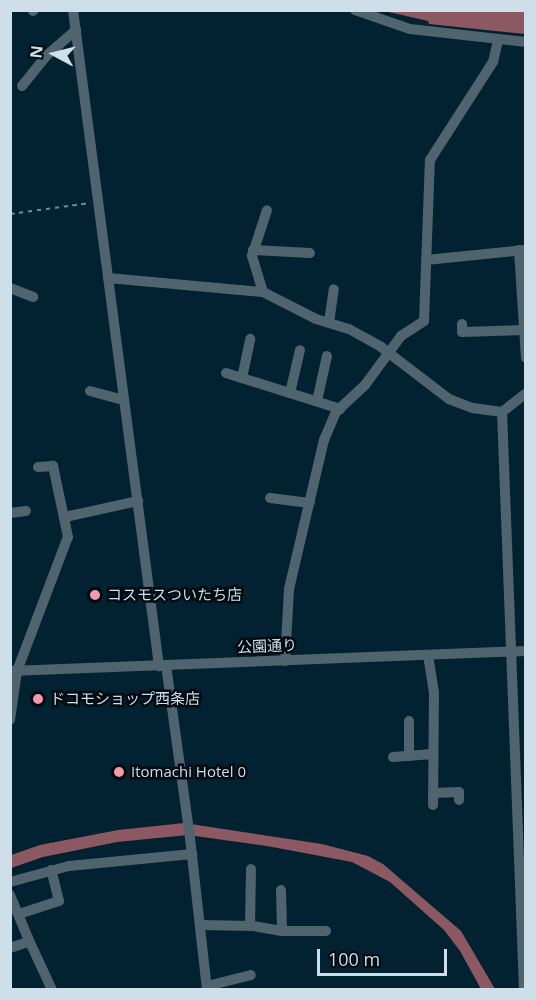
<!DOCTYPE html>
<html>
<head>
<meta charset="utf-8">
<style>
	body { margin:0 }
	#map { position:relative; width:536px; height:1000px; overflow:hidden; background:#022231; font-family:"Open Sans","Noto Sans JP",sans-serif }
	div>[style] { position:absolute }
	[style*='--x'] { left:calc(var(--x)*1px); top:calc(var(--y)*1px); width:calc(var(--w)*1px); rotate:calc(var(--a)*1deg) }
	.water>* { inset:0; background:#8c5962 }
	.path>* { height:1.5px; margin-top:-0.75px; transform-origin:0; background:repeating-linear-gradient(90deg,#718995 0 4.5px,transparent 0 9px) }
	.minor>* { height:10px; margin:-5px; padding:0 5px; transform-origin:5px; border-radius:5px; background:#4f646f }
	.dots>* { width:16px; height:16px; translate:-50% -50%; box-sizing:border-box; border:3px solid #010a10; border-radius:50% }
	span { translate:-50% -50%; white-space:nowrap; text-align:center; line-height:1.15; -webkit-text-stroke:5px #010a10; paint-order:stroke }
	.poi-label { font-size:15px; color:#cedfe9 }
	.left { translate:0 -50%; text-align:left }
	.street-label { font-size:15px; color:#cedfe9 }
	.frame { position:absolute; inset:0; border:12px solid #cedfe9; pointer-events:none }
	.north { position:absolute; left:24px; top:24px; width:60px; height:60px; -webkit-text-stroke:4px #010a10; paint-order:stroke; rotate:277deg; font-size:16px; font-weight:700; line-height:24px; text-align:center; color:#cedfe9 }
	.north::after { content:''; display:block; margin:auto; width:21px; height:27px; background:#cedfe9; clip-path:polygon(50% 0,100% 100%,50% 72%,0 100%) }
	.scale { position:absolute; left:317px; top:949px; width:130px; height:27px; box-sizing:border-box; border:3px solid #cedfe9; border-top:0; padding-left:8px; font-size:18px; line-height:21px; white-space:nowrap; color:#cedfe9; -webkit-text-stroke:4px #010a10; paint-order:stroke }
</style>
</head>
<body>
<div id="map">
	<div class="water">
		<div style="clip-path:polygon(384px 11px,525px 11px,525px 34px,429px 24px,428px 21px)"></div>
		<div style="clip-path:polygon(184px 823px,322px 844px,368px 856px,383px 864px,461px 931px,495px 989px,481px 989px,460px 951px,444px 930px,390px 882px,352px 862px,267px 846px,188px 835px,117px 842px,43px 857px,11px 868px,11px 855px,40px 845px,118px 830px)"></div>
	</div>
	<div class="path">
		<div style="--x:10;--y:214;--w:81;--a:-7.8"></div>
	</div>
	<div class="minor">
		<div style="--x:73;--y:10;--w:662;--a:82.53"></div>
		<div style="--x:355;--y:10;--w:58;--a:19.1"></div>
		<div style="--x:410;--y:29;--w:117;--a:6.4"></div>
		<div style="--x:33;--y:11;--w:1;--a:-45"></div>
		<div style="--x:22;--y:86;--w:38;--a:-51"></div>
		<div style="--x:46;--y:56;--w:40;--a:-41"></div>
		<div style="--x:253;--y:250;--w:57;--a:3"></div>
		<div style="--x:519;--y:250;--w:108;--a:86.3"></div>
		<div style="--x:426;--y:260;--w:99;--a:-5.8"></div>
		<div style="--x:108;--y:278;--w:156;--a:5.2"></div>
		<div style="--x:263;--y:292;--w:59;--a:27"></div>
		<div style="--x:316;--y:319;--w:34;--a:17"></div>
		<div style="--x:349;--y:329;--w:37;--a:29"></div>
		<div style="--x:381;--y:347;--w:86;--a:37.4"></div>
		<div style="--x:449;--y:399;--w:26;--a:21"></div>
		<div style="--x:473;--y:408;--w:29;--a:8"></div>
		<div style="--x:502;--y:412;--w:31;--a:-38"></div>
		<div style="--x:10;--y:288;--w:25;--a:21"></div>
		<div style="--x:263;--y:292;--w:38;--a:-107"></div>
		<div style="--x:252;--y:256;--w:48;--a:-71.9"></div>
		<div style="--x:329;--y:323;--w:34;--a:-82"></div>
		<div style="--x:462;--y:324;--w:8;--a:90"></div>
		<div style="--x:462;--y:332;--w:62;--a:-1.8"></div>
		<div style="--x:226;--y:373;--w:120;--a:17.5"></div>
		<div style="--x:242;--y:378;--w:40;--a:-78"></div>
		<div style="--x:90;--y:391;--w:35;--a:15"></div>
		<div style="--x:290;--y:393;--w:44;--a:-76.9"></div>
		<div style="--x:317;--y:401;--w:46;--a:-77.5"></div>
		<div style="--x:502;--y:412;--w:578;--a:87.82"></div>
		<div style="--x:270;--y:498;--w:40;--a:7.1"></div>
		<div style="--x:10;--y:513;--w:16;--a:-7"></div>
		<div style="--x:65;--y:517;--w:75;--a:-12.4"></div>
		<div style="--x:428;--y:655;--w:38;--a:81"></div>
		<div style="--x:434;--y:693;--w:112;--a:90.5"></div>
		<div style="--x:285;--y:661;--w:72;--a:-86.8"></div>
		<div style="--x:289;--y:589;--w:153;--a:-76.8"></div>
		<div style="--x:324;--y:440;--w:30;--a:-67"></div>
		<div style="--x:336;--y:412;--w:40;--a:-43"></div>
		<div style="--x:365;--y:385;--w:61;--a:-53.7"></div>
		<div style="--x:401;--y:336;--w:27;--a:-33"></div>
		<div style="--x:424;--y:321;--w:161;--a:-87.9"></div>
		<div style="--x:430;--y:160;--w:117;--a:-57.3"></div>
		<div style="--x:493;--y:62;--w:23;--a:-77"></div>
		<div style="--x:166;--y:665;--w:175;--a:82.1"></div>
		<div style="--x:190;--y:838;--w:153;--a:83.6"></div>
		<div style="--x:10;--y:671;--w:516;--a:-2.22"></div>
		<div style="--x:10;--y:720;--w:49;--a:-81.9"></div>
		<div style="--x:17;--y:671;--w:143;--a:-69.2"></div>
		<div style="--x:68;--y:537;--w:73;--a:-101.9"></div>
		<div style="--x:53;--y:466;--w:15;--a:176"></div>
		<div style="--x:409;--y:756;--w:35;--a:-90"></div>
		<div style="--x:393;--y:757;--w:40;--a:-4.3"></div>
		<div style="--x:433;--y:793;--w:26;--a:-2"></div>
		<div style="--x:459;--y:792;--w:8;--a:90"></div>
		<div style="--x:10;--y:882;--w:61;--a:-15.2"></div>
		<div style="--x:69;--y:866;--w:124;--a:-5.6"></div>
		<div style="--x:281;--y:890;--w:41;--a:88.6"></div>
		<div style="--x:10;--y:895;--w:47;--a:67.3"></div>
		<div style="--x:28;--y:938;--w:4;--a:90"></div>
		<div style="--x:28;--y:942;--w:19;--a:162"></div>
		<div style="--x:19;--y:914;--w:42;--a:-18"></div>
		<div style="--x:59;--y:901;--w:32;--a:-104"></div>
		<div style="--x:200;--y:925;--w:53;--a:1.1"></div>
		<div style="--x:253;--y:926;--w:29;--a:10"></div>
		<div style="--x:282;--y:931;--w:44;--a:0"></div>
		<div style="--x:250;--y:926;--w:57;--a:-89"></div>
		<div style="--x:28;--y:938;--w:57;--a:65.2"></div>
		<div style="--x:207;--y:986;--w:45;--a:-14"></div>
	</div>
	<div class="dots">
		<div style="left:95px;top:595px;background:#f39aaa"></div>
		<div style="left:38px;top:699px;background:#f39aaa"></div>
		<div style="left:119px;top:772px;background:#f39aaa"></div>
	</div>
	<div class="poi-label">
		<span class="left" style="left:107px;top:595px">コスモスついたち店</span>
		<span class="left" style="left:50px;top:699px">ドコモショップ西条店</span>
		<span class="left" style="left:131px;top:772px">Itomachi Hotel 0</span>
	</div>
	<div class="street-label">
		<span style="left:267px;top:646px;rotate:-2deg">公園通り</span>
	</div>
	<div class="frame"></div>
	<div class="north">N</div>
	<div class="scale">100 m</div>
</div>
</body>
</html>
